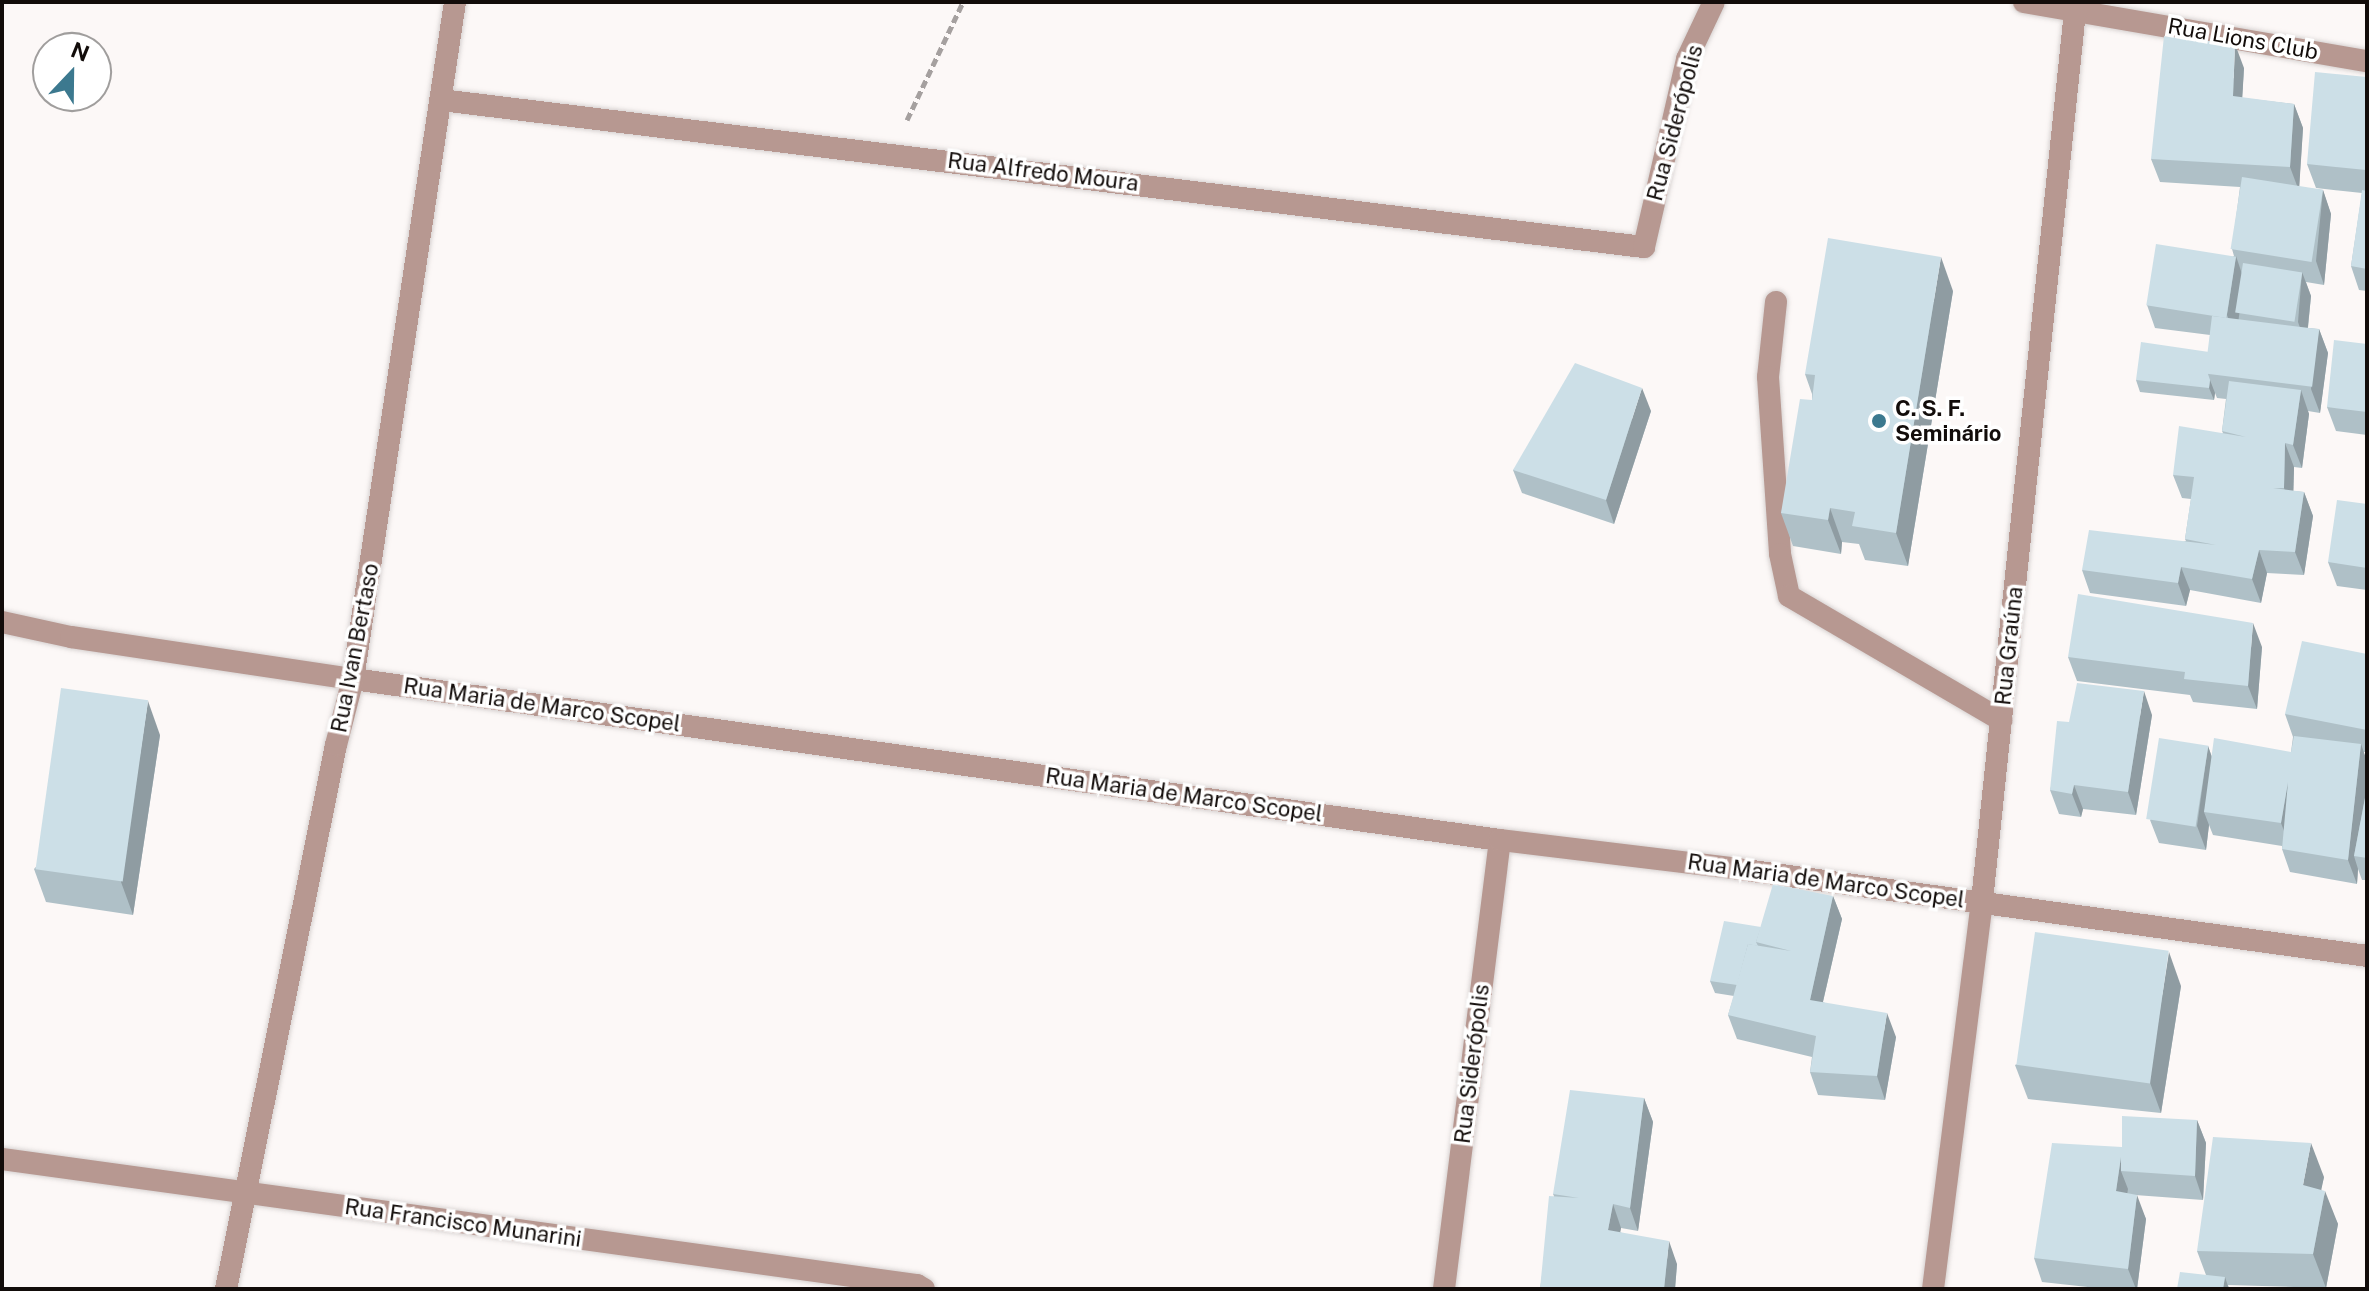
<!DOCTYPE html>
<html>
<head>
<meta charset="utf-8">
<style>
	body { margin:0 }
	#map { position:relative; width:2369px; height:1291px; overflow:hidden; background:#fcf8f7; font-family:"Public Sans",sans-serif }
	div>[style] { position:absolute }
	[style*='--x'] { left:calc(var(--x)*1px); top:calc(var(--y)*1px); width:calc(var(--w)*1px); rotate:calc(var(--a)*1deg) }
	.path>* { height:5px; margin-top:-2.5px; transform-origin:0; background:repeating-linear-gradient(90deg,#a5a09f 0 8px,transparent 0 12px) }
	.roads { filter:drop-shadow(0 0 2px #d7d2d1) drop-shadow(0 0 2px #d7d2d1) }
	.service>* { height:22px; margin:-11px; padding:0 11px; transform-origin:11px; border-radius:11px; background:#b79891 }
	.minor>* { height:22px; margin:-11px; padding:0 11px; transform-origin:11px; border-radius:11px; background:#b79891 }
	.wall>* { inset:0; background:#afc0c7 }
	.shaded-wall>* { inset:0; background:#8f9ca2 }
	.building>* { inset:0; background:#ccdfe7; transform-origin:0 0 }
	.dots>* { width:22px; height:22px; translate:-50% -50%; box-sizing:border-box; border:4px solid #fff; border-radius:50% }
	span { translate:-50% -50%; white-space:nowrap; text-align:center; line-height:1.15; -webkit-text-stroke:7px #fff; paint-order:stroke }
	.street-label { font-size:22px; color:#120c0a }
	.poi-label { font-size:22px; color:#120c0a; font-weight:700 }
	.left { translate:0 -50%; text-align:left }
	.frame { position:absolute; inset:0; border:4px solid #120c0a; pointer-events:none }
	.north { position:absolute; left:32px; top:32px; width:80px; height:80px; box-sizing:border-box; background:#fff; border:2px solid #a09e9d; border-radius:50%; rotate:22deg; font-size:22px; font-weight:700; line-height:32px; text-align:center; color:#120c0a }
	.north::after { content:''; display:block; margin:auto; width:28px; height:36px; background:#3c798f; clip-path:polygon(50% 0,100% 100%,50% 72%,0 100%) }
</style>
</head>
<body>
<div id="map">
	<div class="path">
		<div style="--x:907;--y:120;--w:131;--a:-64.6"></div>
	</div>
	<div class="roads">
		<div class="service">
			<div style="--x:2024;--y:2;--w:348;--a:9.8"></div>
			<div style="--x:1776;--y:302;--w:75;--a:96.1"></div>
			<div style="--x:1768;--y:377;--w:177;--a:86.1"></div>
			<div style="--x:1780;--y:554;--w:43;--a:77.9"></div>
			<div style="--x:1789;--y:596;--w:246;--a:30.3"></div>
			<div style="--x:1444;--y:1289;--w:452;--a:-82.9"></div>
			<div style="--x:1933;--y:1289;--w:391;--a:-82.8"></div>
			<div style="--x:1982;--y:901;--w:904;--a:-84.03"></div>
		</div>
		<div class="minor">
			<div style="--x:441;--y:100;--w:1212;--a:6.97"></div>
			<div style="--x:1644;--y:247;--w:193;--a:-77.1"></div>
			<div style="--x:1687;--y:59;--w:63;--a:-64.7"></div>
			<div style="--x:2;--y:622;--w:71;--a:12.3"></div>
			<div style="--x:71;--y:637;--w:285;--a:8.5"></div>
			<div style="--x:353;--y:679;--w:1158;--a:7.99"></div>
			<div style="--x:1500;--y:840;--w:240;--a:6.9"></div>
			<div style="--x:1738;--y:869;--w:635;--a:7.87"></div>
			<div style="--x:2;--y:1159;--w:924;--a:7.84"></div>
			<div style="--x:917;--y:1285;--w:8;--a:30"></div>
			<div style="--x:226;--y:1289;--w:555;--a:-78.57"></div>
			<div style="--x:336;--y:745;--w:68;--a:-75.6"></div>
			<div style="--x:353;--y:679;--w:685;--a:-81.43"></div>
		</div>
	</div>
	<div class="wall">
		<div style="clip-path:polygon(2244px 68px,2242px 98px,2294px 104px,2303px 128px,2299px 187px,2323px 190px,2331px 214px,2324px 285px,2306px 282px,2311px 296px,2308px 328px,2319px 329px,2328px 353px,2320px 413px,2308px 411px,2309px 414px,2302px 468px,2294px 467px,2293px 491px,2304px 492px,2313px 516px,2304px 575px,2267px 573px,2261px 603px,2190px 590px,2186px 606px,2090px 593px,2082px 570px,2186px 541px,2185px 539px,2191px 499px,2182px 498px,2173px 475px,2223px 433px,2222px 431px,2226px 399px,2217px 398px,2215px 393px,2214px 400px,2140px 392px,2136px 380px,2209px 352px,2210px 335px,2155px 328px,2147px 305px,2234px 256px,2232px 249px,2240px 187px,2160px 182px,2151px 159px)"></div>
		<div style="clip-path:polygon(2367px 77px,2367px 291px,2359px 290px,2351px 266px,2362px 193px,2316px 188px,2307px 164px)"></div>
		<div style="clip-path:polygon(1953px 291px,1908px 566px,1865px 560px,1859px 544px,1842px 542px,1841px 554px,1793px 546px,1781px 513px,1812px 400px,1812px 394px,1805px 374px)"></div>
		<div style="clip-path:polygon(2367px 344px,2367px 435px,2336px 431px,2327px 407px)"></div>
		<div style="clip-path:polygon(1651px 411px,1614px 524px,1522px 493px,1513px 470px)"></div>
		<div style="clip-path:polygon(2367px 504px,2367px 590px,2337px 586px,2328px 562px)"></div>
		<div style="clip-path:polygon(2262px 647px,2257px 709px,2193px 702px,2190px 695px,2077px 681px,2068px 657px)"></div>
		<div style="clip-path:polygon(2367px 654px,2367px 752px,2363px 752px,2367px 761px,2367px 880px,2362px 880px,2358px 869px,2357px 884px,2290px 872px,2282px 849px,2282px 846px,2213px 835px,2209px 825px,2206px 850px,2159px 843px,2150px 820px,2208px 746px,2212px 757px,2291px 752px,2293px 737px,2285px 714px)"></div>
		<div style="clip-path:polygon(2152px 715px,2136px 815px,2083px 809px,2081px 817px,2059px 814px,2050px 790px,2069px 722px)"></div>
		<div style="clip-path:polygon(160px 735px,133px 915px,46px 902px,34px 869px)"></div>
		<div style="clip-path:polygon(1833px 896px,1842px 919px,1823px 1002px,1896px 1037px,1885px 1100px,1818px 1095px,1810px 1072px,1812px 1057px,1737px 1039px,1728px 1015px,1734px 996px,1715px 993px,1710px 981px,1761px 927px)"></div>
		<div style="clip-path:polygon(2181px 986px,2161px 1113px,2028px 1099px,2015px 1065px)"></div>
		<div style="clip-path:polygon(1644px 1098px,1653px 1122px,1638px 1231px,1621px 1228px,1620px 1232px,1677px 1264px,1675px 1289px,1540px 1289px,1554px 1196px,1553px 1194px)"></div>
		<div style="clip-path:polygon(2197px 1120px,2206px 1143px,2203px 1200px,2135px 1195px,2146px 1219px,2137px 1289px,2106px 1289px,2042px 1282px,2034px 1258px,2122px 1147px)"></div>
		<div style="clip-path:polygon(2324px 1177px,2321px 1189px,2338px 1224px,2326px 1288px,2228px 1285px,2229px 1288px,2177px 1289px,2206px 1275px,2197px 1251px)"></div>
	</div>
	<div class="shaded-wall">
		<div style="clip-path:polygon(2235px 44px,2244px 68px,2241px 120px,2233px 96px)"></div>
		<div style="clip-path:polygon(2294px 104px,2303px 128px,2299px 191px,2290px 167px)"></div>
		<div style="clip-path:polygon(2323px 190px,2331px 214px,2324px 285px,2316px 261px)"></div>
		<div style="clip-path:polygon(2236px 256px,2244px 280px,2236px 338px,2227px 315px)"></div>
		<div style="clip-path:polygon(1941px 257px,1953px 291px,1908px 566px,1896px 533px)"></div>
		<div style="clip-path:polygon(2302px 272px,2311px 296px,2306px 345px,2298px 322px)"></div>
		<div style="clip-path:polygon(2319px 329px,2328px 353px,2320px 413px,2311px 389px)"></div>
		<div style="clip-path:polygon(2210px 380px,2215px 393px,2214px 400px,2209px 388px)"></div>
		<div style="clip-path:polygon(1642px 388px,1651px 411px,1614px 524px,1606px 500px)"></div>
		<div style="clip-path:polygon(2301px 390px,2309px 414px,2302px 468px,2293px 445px)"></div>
		<div style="clip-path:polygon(2285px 443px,2294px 467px,2293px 512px,2284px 488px)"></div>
		<div style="clip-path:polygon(2304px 492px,2313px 516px,2304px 575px,2295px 552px)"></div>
		<div style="clip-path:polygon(1830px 508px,1842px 542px,1841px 554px,1828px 520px)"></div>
		<div style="clip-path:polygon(2259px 550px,2267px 573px,2261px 603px,2252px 579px)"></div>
		<div style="clip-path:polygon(2181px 567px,2190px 590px,2186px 606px,2178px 583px)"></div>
		<div style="clip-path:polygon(2253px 623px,2262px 647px,2257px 709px,2248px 686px)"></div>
		<div style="clip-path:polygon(2144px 691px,2152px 715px,2136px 815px,2128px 792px)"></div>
		<div style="clip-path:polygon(148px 701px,160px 735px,133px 915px,121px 882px)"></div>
		<div style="clip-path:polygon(2361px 744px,2367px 761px,2367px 788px,2354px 856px,2358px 869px,2357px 884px,2348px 860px)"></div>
		<div style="clip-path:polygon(2208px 746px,2216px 769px,2204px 812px,2209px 825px,2206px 850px,2197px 826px)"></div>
		<div style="clip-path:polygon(2288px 782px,2290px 847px,2281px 823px)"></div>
		<div style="clip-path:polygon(2074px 785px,2083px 809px,2081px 817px,2072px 794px)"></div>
		<div style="clip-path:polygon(1833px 896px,1842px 919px,1818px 1023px,1810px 1000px)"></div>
		<div style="clip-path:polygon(2169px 952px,2181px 986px,2161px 1113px,2149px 1080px)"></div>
		<div style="clip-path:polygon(1887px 1013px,1896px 1037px,1885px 1100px,1877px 1076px)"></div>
		<div style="clip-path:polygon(1644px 1098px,1653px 1122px,1638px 1231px,1630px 1208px)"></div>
		<div style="clip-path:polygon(2197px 1120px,2206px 1143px,2203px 1200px,2195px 1176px)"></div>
		<div style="clip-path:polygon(2311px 1143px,2324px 1177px,2315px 1219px,2303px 1185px)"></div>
		<div style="clip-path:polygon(2121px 1157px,2121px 1171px,2128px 1189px,2124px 1214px,2116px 1191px)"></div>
		<div style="clip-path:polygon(2325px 1191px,2338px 1224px,2326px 1288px,2313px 1254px)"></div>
		<div style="clip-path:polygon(2137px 1195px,2146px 1219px,2137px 1289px,2136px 1289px,2128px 1269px)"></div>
		<div style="clip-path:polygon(1613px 1204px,1621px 1228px,1616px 1254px,1608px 1230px)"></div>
		<div style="clip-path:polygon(1669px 1241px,1677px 1264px,1675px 1289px,1664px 1289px)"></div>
		<div style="clip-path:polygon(2225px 1277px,2229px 1289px,2223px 1289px)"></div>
	</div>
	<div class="building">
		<div style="clip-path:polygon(2164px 36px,2235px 44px,2233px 96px,2294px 104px,2290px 167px,2151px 159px)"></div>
		<div style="clip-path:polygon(2315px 72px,2367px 77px,2367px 188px,2365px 188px,2366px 170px,2307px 164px)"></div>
		<div style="left:2242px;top:177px;width:82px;height:73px;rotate:9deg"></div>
		<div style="clip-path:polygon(2362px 190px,2367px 191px,2367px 269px,2351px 266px)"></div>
		<div style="clip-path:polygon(1828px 238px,1941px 257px,1896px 533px,1852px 526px,1855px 512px,1830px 508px,1828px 520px,1781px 513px,1800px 399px,1812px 400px,1815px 375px,1805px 374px)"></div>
		<div style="left:2156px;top:244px;width:81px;height:62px;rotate:9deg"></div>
		<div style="left:2243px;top:263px;width:60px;height:50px;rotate:9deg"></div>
		<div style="left:2212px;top:316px;width:108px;height:58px;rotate:7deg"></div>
		<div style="clip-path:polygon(2334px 340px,2367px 344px,2367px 412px,2327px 407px)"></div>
		<div style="clip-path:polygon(2141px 342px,2209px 352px,2208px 374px,2210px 380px,2209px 388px,2136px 380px)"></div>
		<div style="clip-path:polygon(1575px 363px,1642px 388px,1606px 500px,1513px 470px)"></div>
		<div style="clip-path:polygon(2229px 381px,2301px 390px,2293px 445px,2285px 443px,2284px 488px,2273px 488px,2304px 492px,2295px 552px,2259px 550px,2252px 579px,2181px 567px,2178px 583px,2082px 570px,2089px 530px,2216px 545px,2185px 539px,2194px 477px,2173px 475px,2179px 426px,2246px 437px,2222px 431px)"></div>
		<div style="clip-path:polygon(2337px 500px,2367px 504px,2367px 568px,2328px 562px)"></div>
		<div style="clip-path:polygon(2078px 594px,2253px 623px,2248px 686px,2184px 679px,2185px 672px,2068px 657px)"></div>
		<div style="clip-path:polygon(2302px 641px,2367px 654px,2367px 730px,2285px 714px)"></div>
		<div style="clip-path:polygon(2077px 683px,2144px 691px,2128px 792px,2074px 785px,2072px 794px,2050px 790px,2057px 721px,2069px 722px)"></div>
		<div style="left:61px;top:688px;width:88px;height:183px;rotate:8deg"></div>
		<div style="clip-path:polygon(2294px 736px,2361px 744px,2348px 860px,2282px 849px,2288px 782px,2281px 823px,2204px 812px,2214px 738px,2291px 752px)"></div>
		<div style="left:2159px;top:738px;width:50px;height:82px;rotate:9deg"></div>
		<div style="clip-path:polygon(2367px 787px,2367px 858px,2354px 856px)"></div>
		<div style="clip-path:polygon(1773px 884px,1833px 896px,1810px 1000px,1887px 1013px,1877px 1076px,1810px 1072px,1816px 1036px,1728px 1015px,1748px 944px,1791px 951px,1756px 942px)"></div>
		<div style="clip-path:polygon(1724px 921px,1761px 927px,1756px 942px,1758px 946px,1748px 944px,1737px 985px,1710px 981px)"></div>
		<div style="left:2035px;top:932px;width:135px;height:134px;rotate:8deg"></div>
		<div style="clip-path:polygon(1570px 1090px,1644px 1098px,1630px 1208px,1613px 1204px,1608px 1230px,1669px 1241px,1664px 1289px,1540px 1289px,1549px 1196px,1579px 1198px,1553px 1194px)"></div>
		<div style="clip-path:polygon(2122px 1116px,2197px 1120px,2195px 1176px,2121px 1171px,2121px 1157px,2116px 1191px,2137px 1195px,2128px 1269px,2034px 1258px,2052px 1143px,2122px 1147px)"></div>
		<div style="clip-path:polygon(2213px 1137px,2311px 1143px,2303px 1185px,2325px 1191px,2313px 1254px,2197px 1251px)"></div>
		<div style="clip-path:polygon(2180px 1272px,2225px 1277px,2223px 1289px,2177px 1289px)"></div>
	</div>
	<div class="dots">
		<div style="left:1879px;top:421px;background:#3c798f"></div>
	</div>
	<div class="street-label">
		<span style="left:2243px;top:39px;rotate:10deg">Rua Lions Club</span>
		<span style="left:1675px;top:123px;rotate:-75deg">Rua Siderópolis</span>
		<span style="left:1043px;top:172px;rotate:7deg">Rua Alfredo Moura</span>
		<span style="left:2009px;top:646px;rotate:-84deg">Rua Graúna</span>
		<span style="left:355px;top:648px;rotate:-79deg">Rua Ivan Bertaso</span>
		<span style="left:542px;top:705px;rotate:8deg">Rua Maria de Marco Scopel</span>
		<span style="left:1184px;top:795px;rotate:8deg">Rua Maria de Marco Scopel</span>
		<span style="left:1826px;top:881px;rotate:8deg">Rua Maria de Marco Scopel</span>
		<span style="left:1472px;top:1064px;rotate:-83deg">Rua Siderópolis</span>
		<span style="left:463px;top:1223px;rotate:8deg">Rua Francisco Munarini</span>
	</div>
	<div class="poi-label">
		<span class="left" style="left:1895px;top:421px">C. S. F.<br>Seminário</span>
	</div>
	<div class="frame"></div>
	<div class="north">N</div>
</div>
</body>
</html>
